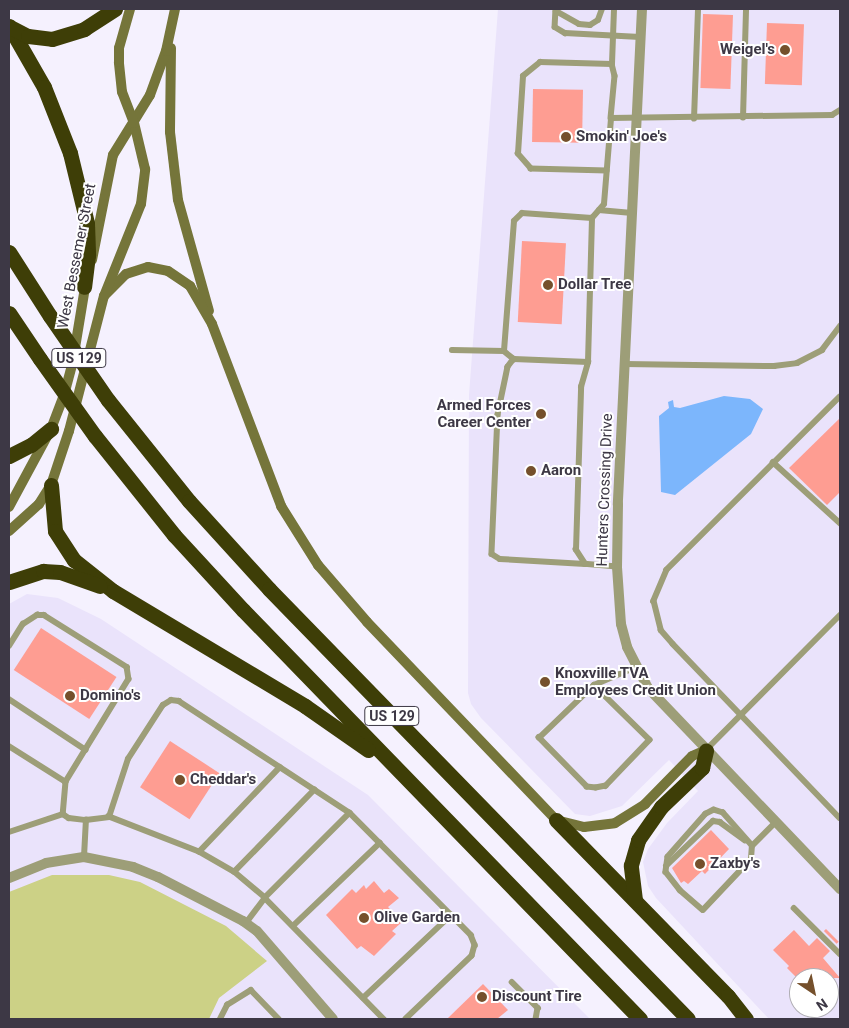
<!DOCTYPE html>
<html>
<head>
<meta charset="utf-8">
<style>
	body { margin:0 }
	#map { position:relative; width:849px; height:1028px; overflow:hidden; background:#f5f1fe; font-family:Roboto,sans-serif }
	div>[style] { position:absolute }
	[style*='--x'] { left:calc(var(--x)*1px); top:calc(var(--y)*1px); width:calc(var(--w)*1px); rotate:calc(var(--a)*1deg) }
	.built>* { inset:0; background:#eae3fb }
	.green>* { inset:0; background:#ccd186 }
	.water>* { inset:0; background:#7cb6fc }
	.building>* { inset:0; background:#fe9d92; transform-origin:0 0 }
	.lane>* { height:5.5px; margin:-2.75px; padding:0 2.75px; transform-origin:2.75px; border-radius:2.75px; background:#9d9e78 }
	.street>* { height:10px; margin:-5px; padding:0 5px; transform-origin:5px; border-radius:5px; background:#9d9e78 }
	.secondary>* { height:10px; margin:-5px; padding:0 5px; transform-origin:5px; border-radius:5px; background:#75753a }
	.highway>* { height:15px; margin:-7.5px; padding:0 7.5px; transform-origin:7.5px; border-radius:7.5px; background:#3e3e07 }
	.highway-bridge>* { height:15px; margin:-7.5px; padding:0 7.5px; transform-origin:7.5px; border-radius:7.5px; background:#3e3e07 }
	.dots>* { width:14px; height:14px; translate:-50% -50%; box-sizing:border-box; border:2px solid #fff; border-radius:50% }
	span { translate:-50% -50%; white-space:nowrap; text-align:center; line-height:1.15; -webkit-text-stroke:4px #fff; paint-order:stroke }
	.shield-label span { padding:1px 4px; background:#fff; border:1px solid; border-radius:4px; -webkit-text-stroke-width:0 }
	.shield-label { font-size:14px; color:#3d3845; font-weight:700 }
	.poi-label { font-size:15px; color:#3d3845; font-weight:700 }
	.right { translate:-100% -50%; text-align:right }
	.left { translate:0 -50%; text-align:left }
	.street-label { font-size:15px; color:#3d3845 }
	.frame { position:absolute; inset:0; border:10px solid #3d3845; pointer-events:none }
	.north { position:absolute; left:789px; top:968px; width:50px; height:50px; box-sizing:border-box; background:#fff; border:1px solid #b1afb5; border-radius:50%; rotate:146deg; font-size:14px; font-weight:700; line-height:20px; text-align:center; color:#3d3845 }
	.north::after { content:''; display:block; margin:auto; width:18px; height:22px; background:#75502c; clip-path:polygon(50% 0,100% 100%,50% 72%,0 100%) }
</style>
</head>
<body>
<div id="map">
	<div class="built">
		<div style="clip-path:polygon(evenodd,498px 9px,840px 9px,840px 1019px,769px 1019px,656px 898px,648px 886px,643px 862px,648px 849px,667px 823px,698px 791px,669px 760px,622px 806px,590px 816px,575px 814px,481px 718px,471px 704px,468px 693px,469px 395px,498px 9px,799px 978px,829px 978px,829px 1008px,799px 1008px,799px 978px)"></div>
		<div style="clip-path:polygon(27px 594px,58px 598px,101px 619px,368px 795px,590px 1019px,9px 1019px,9px 604px)"></div>
	</div>
	<div class="green">
		<div style="clip-path:polygon(52px 875px,109px 875px,140px 882px,226px 926px,267px 961px,219px 998px,209px 1019px,9px 1019px,9px 892px)"></div>
	</div>
	<div class="water">
		<div style="clip-path:polygon(724px 396px,750px 399px,763px 409px,751px 434px,675px 495px,661px 492px,659px 416px,669px 408px,668px 402px,673px 400px,674px 407px,680px 408px)"></div>
	</div>
	<div class="building">
		<div style="left:703px;top:14px;width:30px;height:74px;rotate:2deg"></div>
		<div style="left:767px;top:23px;width:37px;height:61px;rotate:2deg"></div>
		<div style="left:533px;top:89px;width:50px;height:53px;rotate:1deg"></div>
		<div style="left:522px;top:241px;width:44px;height:81px;rotate:3deg"></div>
		<div style="clip-path:polygon(840px 418px,840px 492px,827px 505px,789px 468px)"></div>
		<div style="left:41px;top:628px;width:90px;height:50px;rotate:33deg"></div>
		<div style="left:170px;top:741px;width:59px;height:55px;rotate:33deg"></div>
		<div style="clip-path:polygon(711px 830px,729px 849px,705px 874px,702px 871px,688px 884px,684px 881px,681px 883px,672px 868px)"></div>
		<div style="clip-path:polygon(374px 881px,384px 893px,389px 889px,399px 898px,388px 907px,402px 922px,392px 931px,396px 934px,374px 956px,361px 946px,357px 949px,326px 915px,352px 889px,356px 893px,364px 885px,366px 889px)"></div>
		<div style="left:826px;top:929px;width:18px;height:3px;rotate:45deg"></div>
		<div style="clip-path:polygon(794px 930px,809px 946px,817px 938px,830px 951px,823px 958px,840px 978px,797px 978px,787px 968px,789px 966px,773px 950px)"></div>
		<div style="clip-path:polygon(483px 984px,508px 1010px,497px 1019px,447px 1019px)"></div>
	</div>
	<div class="lane">
		<div style="--x:556;--y:9;--w:18;--a:93"></div>
		<div style="--x:555;--y:27;--w:12;--a:31"></div>
		<div style="--x:565;--y:33;--w:75;--a:3.1"></div>
		<div style="--x:556;--y:11;--w:26;--a:29"></div>
		<div style="--x:579;--y:24;--w:11;--a:5"></div>
		<div style="--x:590;--y:25;--w:9;--a:-32"></div>
		<div style="--x:598;--y:20;--w:12;--a:-70"></div>
		<div style="--x:612;--y:64;--w:55;--a:-87.9"></div>
		<div style="--x:743;--y:118;--w:109;--a:-88.4"></div>
		<div style="--x:694;--y:119;--w:110;--a:-87.9"></div>
		<div style="--x:607;--y:171;--w:76;--a:-178.5"></div>
		<div style="--x:531;--y:169;--w:20;--a:-131"></div>
		<div style="--x:518;--y:154;--w:78;--a:-86.3"></div>
		<div style="--x:523;--y:76;--w:22;--a:-39"></div>
		<div style="--x:540;--y:62;--w:72;--a:1.6"></div>
		<div style="--x:612;--y:64;--w:12;--a:76"></div>
		<div style="--x:615;--y:76;--w:42;--a:95.4"></div>
		<div style="--x:599;--y:210;--w:33;--a:5"></div>
		<div style="--x:452;--y:350;--w:52;--a:1.1"></div>
		<div style="--x:504;--y:351;--w:13;--a:39"></div>
		<div style="--x:514;--y:359;--w:74;--a:2.3"></div>
		<div style="--x:504;--y:351;--w:130;--a:-85.6"></div>
		<div style="--x:514;--y:221;--w:11;--a:-45"></div>
		<div style="--x:522;--y:213;--w:70;--a:4.1"></div>
		<div style="--x:514;--y:359;--w:10;--a:127"></div>
		<div style="--x:508;--y:367;--w:49;--a:101.8"></div>
		<div style="--x:498;--y:415;--w:139;--a:92.5"></div>
		<div style="--x:492;--y:554;--w:9;--a:32"></div>
		<div style="--x:500;--y:559;--w:85;--a:3.4"></div>
		<div style="--x:625;--y:364;--w:149;--a:0.8"></div>
		<div style="--x:774;--y:366;--w:23;--a:-7"></div>
		<div style="--x:797;--y:363;--w:28;--a:-27"></div>
		<div style="--x:822;--y:350;--w:30;--a:-53"></div>
		<div style="--x:840;--y:397;--w:245;--a:135"></div>
		<div style="--x:667;--y:570;--w:34;--a:113"></div>
		<div style="--x:654;--y:601;--w:30;--a:76"></div>
		<div style="--x:661;--y:630;--w:18;--a:49"></div>
		<div style="--x:673;--y:644;--w:241;--a:46.2"></div>
		<div style="--x:773;--y:462;--w:91;--a:42.3"></div>
		<div style="--x:617;--y:567;--w:32;--a:-175"></div>
		<div style="--x:585;--y:564;--w:17;--a:-123"></div>
		<div style="--x:576;--y:550;--w:163;--a:-88.2"></div>
		<div style="--x:581;--y:387;--w:26;--a:-74"></div>
		<div style="--x:588;--y:362;--w:144;--a:-88.4"></div>
		<div style="--x:592;--y:218;--w:18;--a:-49"></div>
		<div style="--x:604;--y:204;--w:86;--a:-85.3"></div>
		<div style="--x:611;--y:118;--w:221;--a:-0.8"></div>
		<div style="--x:832;--y:115;--w:9;--a:-32"></div>
		<div style="--x:9;--y:646;--w:26;--a:-58"></div>
		<div style="--x:23;--y:624;--w:17;--a:-33"></div>
		<div style="--x:37;--y:615;--w:7;--a:0"></div>
		<div style="--x:44;--y:615;--w:98;--a:32.1"></div>
		<div style="--x:127;--y:667;--w:12;--a:81"></div>
		<div style="--x:129;--y:679;--w:121;--a:121.5"></div>
		<div style="--x:66;--y:782;--w:32;--a:95"></div>
		<div style="--x:63;--y:814;--w:7;--a:34"></div>
		<div style="--x:69;--y:818;--w:17;--a:7"></div>
		<div style="--x:594;--y:685;--w:78;--a:44.5"></div>
		<div style="--x:650;--y:740;--w:64;--a:133.7"></div>
		<div style="--x:606;--y:786;--w:10;--a:169"></div>
		<div style="--x:596;--y:788;--w:9;--a:-174"></div>
		<div style="--x:587;--y:787;--w:69;--a:-134.4"></div>
		<div style="--x:539;--y:738;--w:76;--a:-43.9"></div>
		<div style="--x:594;--y:685;--w:46;--a:-23.2"></div>
		<div style="--x:9;--y:699;--w:92;--a:33.5"></div>
		<div style="--x:9;--y:746;--w:67;--a:32.3"></div>
		<div style="--x:706;--y:750;--w:190;--a:-45.2"></div>
		<div style="--x:350;--y:813;--w:120;--a:135"></div>
		<div style="--x:265;--y:898;--w:40;--a:-140"></div>
		<div style="--x:234;--y:872;--w:40;--a:-150.3"></div>
		<div style="--x:199;--y:852;--w:97;--a:-158.7"></div>
		<div style="--x:109;--y:817;--w:61;--a:-71.9"></div>
		<div style="--x:128;--y:759;--w:64;--a:-57.1"></div>
		<div style="--x:163;--y:705;--w:9;--a:-32"></div>
		<div style="--x:171;--y:700;--w:8;--a:7"></div>
		<div style="--x:179;--y:701;--w:204;--a:33.2"></div>
		<div style="--x:350;--y:813;--w:172;--a:45.2"></div>
		<div style="--x:471;--y:935;--w:11;--a:68"></div>
		<div style="--x:475;--y:945;--w:11;--a:105"></div>
		<div style="--x:472;--y:956;--w:91;--a:136.3"></div>
		<div style="--x:9;--y:832;--w:57;--a:-18.4"></div>
		<div style="--x:752;--y:846;--w:44;--a:-131.3"></div>
		<div style="--x:723;--y:813;--w:9;--a:-162"></div>
		<div style="--x:714;--y:810;--w:9;--a:153"></div>
		<div style="--x:706;--y:814;--w:57;--a:131.5"></div>
		<div style="--x:668;--y:857;--w:15;--a:98"></div>
		<div style="--x:666;--y:872;--w:23;--a:52"></div>
		<div style="--x:680;--y:890;--w:30;--a:41"></div>
		<div style="--x:703;--y:910;--w:70;--a:-46.7"></div>
		<div style="--x:751;--y:859;--w:13;--a:-86"></div>
		<div style="--x:752;--y:846;--w:33;--a:-45"></div>
		<div style="--x:199;--y:852;--w:117;--a:-46.4"></div>
		<div style="--x:84;--y:857;--w:37;--a:-87"></div>
		<div style="--x:86;--y:820;--w:23;--a:-7"></div>
		<div style="--x:666;--y:866;--w:65;--a:-43.8"></div>
		<div style="--x:713;--y:821;--w:7;--a:8"></div>
		<div style="--x:720;--y:822;--w:31;--a:36"></div>
		<div style="--x:234;--y:872;--w:115;--a:-45.7"></div>
		<div style="--x:794;--y:908;--w:65;--a:45"></div>
		<div style="--x:246;--y:923;--w:31;--a:-53"></div>
		<div style="--x:265;--y:898;--w:170;--a:45.5"></div>
		<div style="--x:293;--y:926;--w:120;--a:-43.7"></div>
		<div style="--x:512;--y:982;--w:37;--a:45"></div>
		<div style="--x:538;--y:1008;--w:11;--a:100"></div>
		<div style="--x:363;--y:998;--w:121;--a:-43.3"></div>
		<div style="--x:220;--y:1019;--w:16;--a:-63"></div>
		<div style="--x:227;--y:1005;--w:28;--a:-32"></div>
		<div style="--x:251;--y:990;--w:40;--a:46"></div>
	</div>
	<div class="street">
		<div style="--x:642;--y:9;--w:496;--a:92.8"></div>
		<div style="--x:618;--y:504;--w:63;--a:90.9"></div>
		<div style="--x:617;--y:567;--w:57;--a:86"></div>
		<div style="--x:621;--y:624;--w:24;--a:75"></div>
		<div style="--x:627;--y:647;--w:46;--a:62.9"></div>
		<div style="--x:648;--y:688;--w:278;--a:46.3"></div>
		<div style="--x:9;--y:878;--w:40;--a:-22"></div>
		<div style="--x:46;--y:863;--w:38;--a:-9"></div>
		<div style="--x:84;--y:857;--w:50;--a:11.5"></div>
		<div style="--x:133;--y:867;--w:27;--a:22"></div>
		<div style="--x:158;--y:877;--w:96;--a:27.4"></div>
		<div style="--x:243;--y:921;--w:17;--a:36"></div>
		<div style="--x:257;--y:931;--w:116;--a:49.2"></div>
	</div>
	<div class="secondary">
		<div style="--x:171;--y:48;--w:84;--a:90.7"></div>
		<div style="--x:170;--y:132;--w:68;--a:83.3"></div>
		<div style="--x:178;--y:200;--w:115;--a:74.4"></div>
		<div style="--x:92;--y:260;--w:107;--a:-78.7"></div>
		<div style="--x:113;--y:155;--w:70;--a:-58.3"></div>
		<div style="--x:150;--y:95;--w:47;--a:-70"></div>
		<div style="--x:166;--y:51;--w:43;--a:-77.9"></div>
		<div style="--x:104;--y:296;--w:31;--a:-45"></div>
		<div style="--x:126;--y:274;--w:23;--a:-18"></div>
		<div style="--x:148;--y:267;--w:20;--a:11"></div>
		<div style="--x:168;--y:271;--w:27;--a:34"></div>
		<div style="--x:190;--y:286;--w:44;--a:59.9"></div>
		<div style="--x:212;--y:324;--w:195;--a:69.2"></div>
		<div style="--x:281;--y:506;--w:70;--a:57.9"></div>
		<div style="--x:318;--y:565;--w:75;--a:49.3"></div>
		<div style="--x:367;--y:622;--w:274;--a:46.3"></div>
		<div style="--x:556;--y:820;--w:29;--a:14"></div>
		<div style="--x:584;--y:827;--w:31;--a:-7"></div>
		<div style="--x:615;--y:823;--w:36;--a:-32"></div>
		<div style="--x:645;--y:804;--w:67;--a:-45.6"></div>
		<div style="--x:692;--y:756;--w:15;--a:-23"></div>
		<div style="--x:9;--y:507;--w:89;--a:-61.7"></div>
		<div style="--x:51;--y:429;--w:36;--a:-69"></div>
		<div style="--x:64;--y:395;--w:30;--a:-75"></div>
		<div style="--x:72;--y:366;--w:86;--a:-80.6"></div>
		<div style="--x:9;--y:531;--w:40;--a:-42"></div>
		<div style="--x:39;--y:504;--w:22;--a:-58"></div>
		<div style="--x:51;--y:485;--w:57;--a:-71.6"></div>
		<div style="--x:69;--y:431;--w:139;--a:-75.5"></div>
		<div style="--x:104;--y:296;--w:99;--a:-68.1"></div>
		<div style="--x:141;--y:204;--w:35;--a:-83"></div>
		<div style="--x:145;--y:169;--w:47;--a:-103.4"></div>
		<div style="--x:134;--y:123;--w:33;--a:-111"></div>
		<div style="--x:122;--y:92;--w:30;--a:-96"></div>
		<div style="--x:119;--y:62;--w:14;--a:-90"></div>
		<div style="--x:119;--y:48;--w:41;--a:-74.2"></div>
	</div>
	<div class="highway">
		<div style="--x:9;--y:26;--w:70;--a:60.2"></div>
		<div style="--x:44;--y:87;--w:71;--a:68.5"></div>
		<div style="--x:70;--y:153;--w:72;--a:76.3"></div>
		<div style="--x:87;--y:223;--w:32;--a:88"></div>
		<div style="--x:88;--y:255;--w:32;--a:97"></div>
		<div style="--x:10;--y:27;--w:20;--a:27"></div>
		<div style="--x:28;--y:36;--w:24;--a:7"></div>
		<div style="--x:52;--y:39;--w:34;--a:-17"></div>
		<div style="--x:84;--y:29;--w:37;--a:-33"></div>
		<div style="--x:9;--y:252;--w:76;--a:57.4"></div>
		<div style="--x:9;--y:313;--w:55;--a:56"></div>
		<div style="--x:108;--y:400;--w:129;--a:51.3"></div>
		<div style="--x:189;--y:501;--w:119;--a:47.7"></div>
		<div style="--x:269;--y:589;--w:600;--a:45.74"></div>
		<div style="--x:95;--y:436;--w:127;--a:51.4"></div>
		<div style="--x:174;--y:535;--w:102;--a:47.4"></div>
		<div style="--x:243;--y:610;--w:570;--a:45.85"></div>
		<div style="--x:9;--y:456;--w:25;--a:-27"></div>
		<div style="--x:31;--y:445;--w:26;--a:-39"></div>
		<div style="--x:51;--y:485;--w:46;--a:85"></div>
		<div style="--x:55;--y:531;--w:35;--a:57"></div>
		<div style="--x:74;--y:560;--w:50;--a:38.5"></div>
		<div style="--x:113;--y:591;--w:224;--a:30.9"></div>
		<div style="--x:305;--y:706;--w:77;--a:34.9"></div>
		<div style="--x:9;--y:582;--w:36;--a:-18"></div>
		<div style="--x:43;--y:571;--w:17;--a:3"></div>
		<div style="--x:60;--y:572;--w:42;--a:19.3"></div>
		<div style="--x:556;--y:820;--w:246;--a:45.7"></div>
		<div style="--x:728;--y:996;--w:29;--a:52"></div>
		<div style="--x:635;--y:900;--w:35;--a:-97"></div>
		<div style="--x:631;--y:865;--w:26;--a:-74"></div>
		<div style="--x:638;--y:840;--w:40;--a:-55.1"></div>
		<div style="--x:661;--y:807;--w:57;--a:-43.6"></div>
		<div style="--x:702;--y:768;--w:18;--a:-77"></div>
	</div>
	<div class="highway-bridge">
		<div style="--x:50;--y:316;--w:102;--a:55.4"></div>
		<div style="--x:40;--y:359;--w:95;--a:54.5"></div>
	</div>
	<div class="dots">
		<div style="left:785px;top:50px;background:#75502c"></div>
		<div style="left:566px;top:137px;background:#75502c"></div>
		<div style="left:548px;top:285px;background:#75502c"></div>
		<div style="left:541px;top:414px;background:#75502c"></div>
		<div style="left:531px;top:471px;background:#75502c"></div>
		<div style="left:545px;top:682px;background:#75502c"></div>
		<div style="left:70px;top:696px;background:#75502c"></div>
		<div style="left:180px;top:780px;background:#75502c"></div>
		<div style="left:700px;top:864px;background:#75502c"></div>
		<div style="left:364px;top:918px;background:#75502c"></div>
		<div style="left:482px;top:997px;background:#75502c"></div>
	</div>
	<div class="shield-label">
		<span style="left:79px;top:358px">US 129</span>
		<span style="left:392px;top:716px">US 129</span>
	</div>
	<div class="poi-label">
		<span class="right" style="left:775px;top:50px">Weigel's</span>
		<span class="left" style="left:576px;top:137px">Smokin' Joe's</span>
		<span class="left" style="left:558px;top:285px">Dollar Tree</span>
		<span class="right" style="left:531px;top:414px">Armed Forces<br>Career Center</span>
		<span class="left" style="left:541px;top:471px">Aaron</span>
		<span class="left" style="left:555px;top:682px">Knoxville TVA<br>Employees Credit Union</span>
		<span class="left" style="left:80px;top:696px">Domino's</span>
		<span class="left" style="left:190px;top:780px">Cheddar's</span>
		<span class="left" style="left:710px;top:864px">Zaxby's</span>
		<span class="left" style="left:374px;top:918px">Olive Garden</span>
		<span class="left" style="left:492px;top:997px">Discount Tire</span>
	</div>
	<div class="street-label">
		<span style="left:77px;top:256px;rotate:-79deg">West Bessemer Street</span>
		<span style="left:605px;top:490px;rotate:-88deg">Hunters Crossing Drive</span>
	</div>
	<div class="frame"></div>
	<div class="north">N</div>
</div>
</body>
</html>
